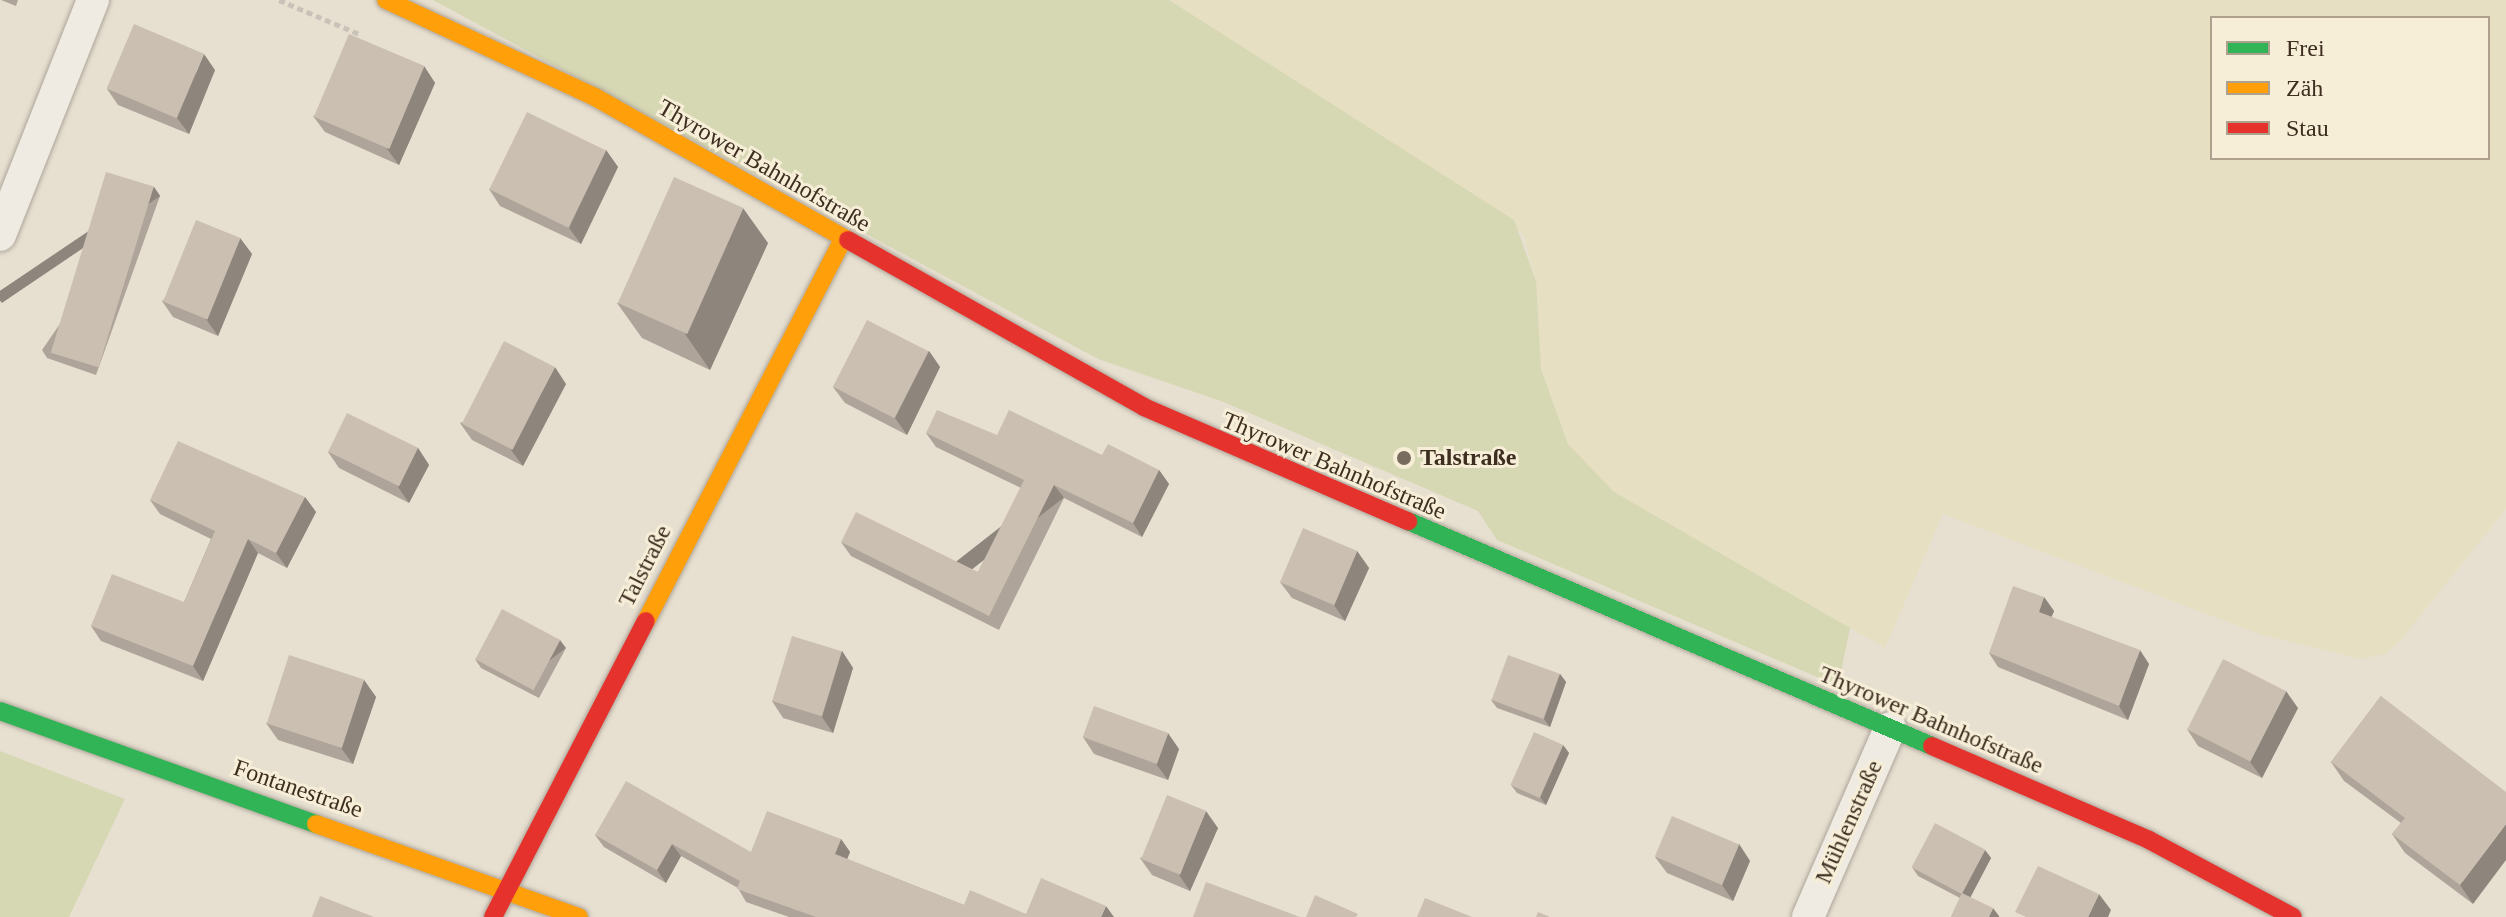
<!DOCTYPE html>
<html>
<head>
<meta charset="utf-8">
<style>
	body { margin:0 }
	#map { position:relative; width:2506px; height:917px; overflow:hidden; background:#e7e0d1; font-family:"Times New Roman",serif }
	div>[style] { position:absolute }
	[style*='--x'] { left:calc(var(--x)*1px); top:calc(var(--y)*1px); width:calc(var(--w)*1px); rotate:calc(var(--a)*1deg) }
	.farmland>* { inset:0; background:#e6dfc2 }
	.green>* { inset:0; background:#d6d7b3 }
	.path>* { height:5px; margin-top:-2.5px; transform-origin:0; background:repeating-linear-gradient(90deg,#c8c2b9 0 6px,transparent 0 10px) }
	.roads { filter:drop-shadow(0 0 2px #ada599) drop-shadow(0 0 2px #ada599) }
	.street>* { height:32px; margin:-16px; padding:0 16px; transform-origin:16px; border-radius:16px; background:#efebe3 }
	.fast>* { height:18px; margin:-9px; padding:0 9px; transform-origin:9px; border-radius:9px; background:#30b455 }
	.slow>* { height:18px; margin:-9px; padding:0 9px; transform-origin:9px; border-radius:9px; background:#ff9f0a }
	.jam>* { height:18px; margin:-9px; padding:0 9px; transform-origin:9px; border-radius:9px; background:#e5322d }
	.wall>* { inset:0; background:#afa499 }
	.shaded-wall>* { inset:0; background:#8e867d; transform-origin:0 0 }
	.building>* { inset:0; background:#cbbfb2; transform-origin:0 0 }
	.dots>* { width:22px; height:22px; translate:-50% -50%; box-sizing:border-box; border:4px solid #f7eed8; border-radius:50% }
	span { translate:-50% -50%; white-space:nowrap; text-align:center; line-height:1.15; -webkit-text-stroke:6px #f7eed8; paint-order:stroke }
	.street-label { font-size:24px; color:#3d2e20 }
	.poi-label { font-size:24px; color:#3d2e20; font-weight:700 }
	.left { translate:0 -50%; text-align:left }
	.legend { position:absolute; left:2210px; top:16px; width:280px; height:144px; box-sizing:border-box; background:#f7eed8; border:2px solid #ada18e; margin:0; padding:10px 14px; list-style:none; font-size:24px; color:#3d2e20 }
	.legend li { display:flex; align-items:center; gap:16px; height:40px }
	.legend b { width:40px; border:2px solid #ada18e }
</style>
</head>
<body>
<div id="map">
	<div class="farmland">
		<div style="clip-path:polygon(evenodd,1169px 0,2506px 0,2506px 509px,2400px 641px,2385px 654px,2361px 659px,2262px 635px,1943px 514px,1885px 648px,1613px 492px,1587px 469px,1568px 444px,1541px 369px,1536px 281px,1523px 234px,1169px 0,2212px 18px,2488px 18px,2488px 158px,2212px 158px,2212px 18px)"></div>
	</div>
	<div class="green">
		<div style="clip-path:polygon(433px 0,1169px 0,1514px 220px,1536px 281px,1541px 369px,1568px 444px,1614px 492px,1850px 628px,1838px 686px,1497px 540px,1478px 511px,1221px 401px,1098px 359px)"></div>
		<div style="clip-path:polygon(0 751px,125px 799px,69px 917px,0 917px)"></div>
	</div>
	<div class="path">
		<div style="--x:279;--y:0;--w:87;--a:23"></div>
	</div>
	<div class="roads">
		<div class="street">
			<div style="--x:0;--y:235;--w:253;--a:-68.4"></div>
			<div style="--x:1808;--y:917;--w:206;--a:-66.5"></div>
		</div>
		<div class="fast">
			<div style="--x:1408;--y:521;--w:570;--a:23.24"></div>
			<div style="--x:0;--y:711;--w:336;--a:19.7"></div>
		</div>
		<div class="slow">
			<div style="--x:386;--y:0;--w:230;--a:24.9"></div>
			<div style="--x:595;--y:97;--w:291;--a:29.5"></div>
			<div style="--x:646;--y:621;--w:430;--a:-62.7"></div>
			<div style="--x:316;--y:824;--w:279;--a:19.5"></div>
		</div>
		<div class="jam">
			<div style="--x:848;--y:240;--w:340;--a:29.4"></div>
			<div style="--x:1144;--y:407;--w:288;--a:23.4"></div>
			<div style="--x:1932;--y:746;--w:236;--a:23.4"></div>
			<div style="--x:2149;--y:840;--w:163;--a:28.1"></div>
			<div style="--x:493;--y:917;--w:333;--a:-62.7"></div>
		</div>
	</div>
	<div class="wall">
		<div style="clip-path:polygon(1px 0,18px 0,16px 6px)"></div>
		<div style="clip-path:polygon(424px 66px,435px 83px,399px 165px,325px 132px,313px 116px)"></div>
		<div style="clip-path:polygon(215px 70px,189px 134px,118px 105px,107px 89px)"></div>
		<div style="clip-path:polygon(606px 150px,618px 167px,581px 244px,500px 206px,489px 189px)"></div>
		<div style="clip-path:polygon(154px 187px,160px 196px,96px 375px,47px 358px,42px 350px)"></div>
		<div style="clip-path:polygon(240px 238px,252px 254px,218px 336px,173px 317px,162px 301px)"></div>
		<div style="clip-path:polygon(768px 243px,710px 370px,642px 338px,617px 303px)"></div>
		<div style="clip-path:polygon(929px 351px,940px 367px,907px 435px,845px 403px,833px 387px)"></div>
		<div style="clip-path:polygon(566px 384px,523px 466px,472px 440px,460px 423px)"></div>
		<div style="clip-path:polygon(926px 433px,997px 435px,1102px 455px,1159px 470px,1169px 484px,1142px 537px,1064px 498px,999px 630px,851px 556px,841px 542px,978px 572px,1021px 488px,936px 447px)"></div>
		<div style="clip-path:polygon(418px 448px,429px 465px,409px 503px,339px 468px,328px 452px)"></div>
		<div style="clip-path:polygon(305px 497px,316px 512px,287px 568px,258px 553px,203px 681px,101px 641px,91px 626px,184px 602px,211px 539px,160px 514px,150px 500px)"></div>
		<div style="clip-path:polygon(1357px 551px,1369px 568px,1345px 621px,1292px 598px,1280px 582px)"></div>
		<div style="clip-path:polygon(2044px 597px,2054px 611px,2051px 617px,2149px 664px,2128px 720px,1998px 667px,1989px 653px)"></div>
		<div style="clip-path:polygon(566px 648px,539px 698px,481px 668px,475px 659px)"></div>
		<div style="clip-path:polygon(842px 651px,853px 668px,833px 733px,783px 718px,772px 701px)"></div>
		<div style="clip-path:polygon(1560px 674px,1566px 682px,1550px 727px,1497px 708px,1491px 700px)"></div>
		<div style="clip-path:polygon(364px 680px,376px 697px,353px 764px,278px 740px,266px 723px)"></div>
		<div style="clip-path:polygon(2381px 696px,2473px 904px,2405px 853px,2392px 834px,2401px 823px,2344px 781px,2331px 762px)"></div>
		<div style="clip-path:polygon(2298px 708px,2262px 778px,2198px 746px,2187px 729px)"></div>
		<div style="clip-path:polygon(1083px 737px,1179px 749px,1168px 780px,1094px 754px)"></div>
		<div style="clip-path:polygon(1563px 745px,1569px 753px,1546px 805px,1517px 793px,1511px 785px)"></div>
		<div style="clip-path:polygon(1218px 828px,1190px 891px,1152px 875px,1140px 858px)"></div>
		<div style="clip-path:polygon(595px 835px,751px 852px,841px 839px,850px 852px,847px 859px,964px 905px,1026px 914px,1114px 917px,789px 917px,746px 902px,738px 888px,681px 856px,666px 883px,604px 847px)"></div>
		<div style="clip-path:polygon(1739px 844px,1750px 861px,1733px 901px,1667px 873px,1655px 857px)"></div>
		<div style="clip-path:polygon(1985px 850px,1991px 858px,1970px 897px,1999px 917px,1951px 917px,1960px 898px,1918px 876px,1912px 867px)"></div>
	</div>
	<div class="shaded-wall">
		<div style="clip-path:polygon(204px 54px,215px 70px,189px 134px,177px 118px)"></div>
		<div style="clip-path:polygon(424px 66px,435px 83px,399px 165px,387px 149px)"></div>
		<div style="clip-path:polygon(606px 150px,618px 167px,581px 244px,569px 228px)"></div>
		<div style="left:154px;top:187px;width:11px;height:191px;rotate:56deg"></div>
		<div style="clip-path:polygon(743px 208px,768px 243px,710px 370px,685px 334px)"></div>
		<div style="clip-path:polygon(240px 238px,252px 254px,218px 336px,206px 319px)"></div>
		<div style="clip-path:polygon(929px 351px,940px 367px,907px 435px,895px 418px)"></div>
		<div style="clip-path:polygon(555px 367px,566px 384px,523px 466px,511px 450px)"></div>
		<div style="clip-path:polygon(418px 448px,429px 465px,409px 503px,398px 487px)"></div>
		<div style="clip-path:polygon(1159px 470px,1169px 484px,1142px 537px,1133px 523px)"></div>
		<div style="left:1054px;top:485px;width:16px;height:146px;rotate:52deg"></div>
		<div style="clip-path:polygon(305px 497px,316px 512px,287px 568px,276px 553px)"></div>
		<div style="clip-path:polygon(248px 539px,258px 553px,203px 681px,193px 666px)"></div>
		<div style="clip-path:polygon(1357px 551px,1369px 568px,1345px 621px,1334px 605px)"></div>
		<div style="clip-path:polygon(2044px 597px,2054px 611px,2048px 626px,2039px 612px)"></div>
		<div style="left:560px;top:640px;width:10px;height:57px;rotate:53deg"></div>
		<div style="clip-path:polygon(2140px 650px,2149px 664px,2128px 720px,2119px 706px)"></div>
		<div style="clip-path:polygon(842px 651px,853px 668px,833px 733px,822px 717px)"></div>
		<div style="clip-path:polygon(1560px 674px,1566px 682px,1550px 727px,1544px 719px)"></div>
		<div style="clip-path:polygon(364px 680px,376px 697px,353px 764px,341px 748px)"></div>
		<div style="clip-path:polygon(2286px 691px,2298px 708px,2262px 778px,2250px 762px)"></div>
		<div style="clip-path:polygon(1168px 733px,1179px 749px,1168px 780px,1156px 764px)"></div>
		<div style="clip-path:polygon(1563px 745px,1569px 753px,1546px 805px,1540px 797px)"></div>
		<div style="clip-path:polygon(1206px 811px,1218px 828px,1190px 891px,1179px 875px)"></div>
		<div style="clip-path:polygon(2506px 824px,2506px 860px,2473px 904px,2460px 885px)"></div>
		<div style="clip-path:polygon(841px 839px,850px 852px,844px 867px,835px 854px)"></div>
		<div style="clip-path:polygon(672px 844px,681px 856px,666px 883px,657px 870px)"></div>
		<div style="clip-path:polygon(1739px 844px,1750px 861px,1733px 901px,1722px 885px)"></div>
		<div style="clip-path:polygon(1985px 850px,1991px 858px,1968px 902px,1962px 893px)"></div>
		<div style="clip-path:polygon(2099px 894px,2111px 910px,2108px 917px,2088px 917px)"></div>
		<div style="clip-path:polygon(1106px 906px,1114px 917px,1101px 917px)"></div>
		<div style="clip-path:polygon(1993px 908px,1999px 916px,1999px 917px,1989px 917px)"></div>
	</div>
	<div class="building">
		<div style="left:134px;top:24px;width:76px;height:70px;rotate:23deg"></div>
		<div style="left:349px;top:34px;width:82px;height:90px;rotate:23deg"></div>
		<div style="left:527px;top:112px;width:88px;height:86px;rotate:26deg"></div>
		<div style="left:106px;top:172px;width:50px;height:189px;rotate:17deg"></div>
		<div style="left:674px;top:177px;width:76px;height:138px;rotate:24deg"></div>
		<div style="left:196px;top:220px;width:48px;height:88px;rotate:22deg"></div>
		<div style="left:867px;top:320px;width:69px;height:75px;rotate:27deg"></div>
		<div style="left:504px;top:341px;width:57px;height:93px;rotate:27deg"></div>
		<div style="clip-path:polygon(937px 410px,997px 435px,1009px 410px,1102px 455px,1108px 444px,1159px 470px,1133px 523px,1054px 485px,989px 616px,841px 542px,856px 512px,978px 572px,1024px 480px,926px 433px)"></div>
		<div style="left:347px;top:413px;width:79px;height:43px;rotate:26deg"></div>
		<div style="clip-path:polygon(178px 441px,305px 497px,276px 553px,248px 539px,193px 666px,91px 626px,112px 574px,184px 602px,215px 531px,150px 500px)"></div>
		<div style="left:1303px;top:528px;width:59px;height:59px;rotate:23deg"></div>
		<div style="clip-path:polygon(2013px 586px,2044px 597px,2039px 612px,2140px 650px,2119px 706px,1989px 653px)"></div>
		<div style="left:502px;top:609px;width:66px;height:57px;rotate:28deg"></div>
		<div style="left:792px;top:636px;width:52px;height:68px;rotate:17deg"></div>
		<div style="left:289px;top:655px;width:79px;height:72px;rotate:18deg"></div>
		<div style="left:1508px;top:655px;width:55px;height:48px;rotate:20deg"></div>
		<div style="left:2223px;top:659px;width:71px;height:79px;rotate:27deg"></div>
		<div style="clip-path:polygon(2381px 696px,2506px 792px,2506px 824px,2460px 885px,2392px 834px,2405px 818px,2331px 762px)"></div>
		<div style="left:1094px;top:706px;width:79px;height:33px;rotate:20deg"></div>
		<div style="left:1534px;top:732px;width:32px;height:58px;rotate:24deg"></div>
		<div style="clip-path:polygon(626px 781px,751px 852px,767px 811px,841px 839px,835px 854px,964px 905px,970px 890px,1026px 914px,1041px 878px,1106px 906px,1101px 917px,816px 917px,737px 889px,740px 881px,672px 844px,657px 870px,595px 835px)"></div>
		<div style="left:1167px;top:795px;width:42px;height:69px;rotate:22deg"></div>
		<div style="left:1672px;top:816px;width:73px;height:44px;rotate:23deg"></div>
		<div style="left:1935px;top:823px;width:57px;height:50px;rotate:28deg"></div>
		<div style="clip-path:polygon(2038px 866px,2099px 894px,2088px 917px,2026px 917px,2015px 912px)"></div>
		<div style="clip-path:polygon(1206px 882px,1300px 917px,1193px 917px)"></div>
		<div style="clip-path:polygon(1962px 893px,1993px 908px,1989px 917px,1951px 917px)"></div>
		<div style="clip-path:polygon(1315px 895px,1358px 914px,1356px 917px,1306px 917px)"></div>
		<div style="clip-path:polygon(320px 896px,374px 917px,312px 917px)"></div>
		<div style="clip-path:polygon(1425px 898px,1472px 917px,1417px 917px)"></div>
		<div style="clip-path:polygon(1538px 912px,1550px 917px,1536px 917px)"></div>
	</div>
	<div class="dots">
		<div style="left:1404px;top:458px;background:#786c5e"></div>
	</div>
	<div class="street-label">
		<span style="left:764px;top:166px;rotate:30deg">Thyrower Bahnhofstraße</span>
		<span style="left:1334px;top:466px;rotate:23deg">Thyrower Bahnhofstraße</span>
		<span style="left:645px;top:566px;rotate:-63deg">Talstraße</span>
		<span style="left:1931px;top:720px;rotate:23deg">Thyrower Bahnhofstraße</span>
		<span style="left:298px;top:789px;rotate:19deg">Fontanestraße</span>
		<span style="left:1849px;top:822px;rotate:-66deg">Mühlenstraße</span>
	</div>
	<div class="poi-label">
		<span class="left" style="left:1420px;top:458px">Talstraße</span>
	</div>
	<ul class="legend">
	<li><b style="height:10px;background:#30b455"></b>Frei</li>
	<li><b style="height:10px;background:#ff9f0a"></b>Zäh</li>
	<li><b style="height:10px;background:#e5322d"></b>Stau</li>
	</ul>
</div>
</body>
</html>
